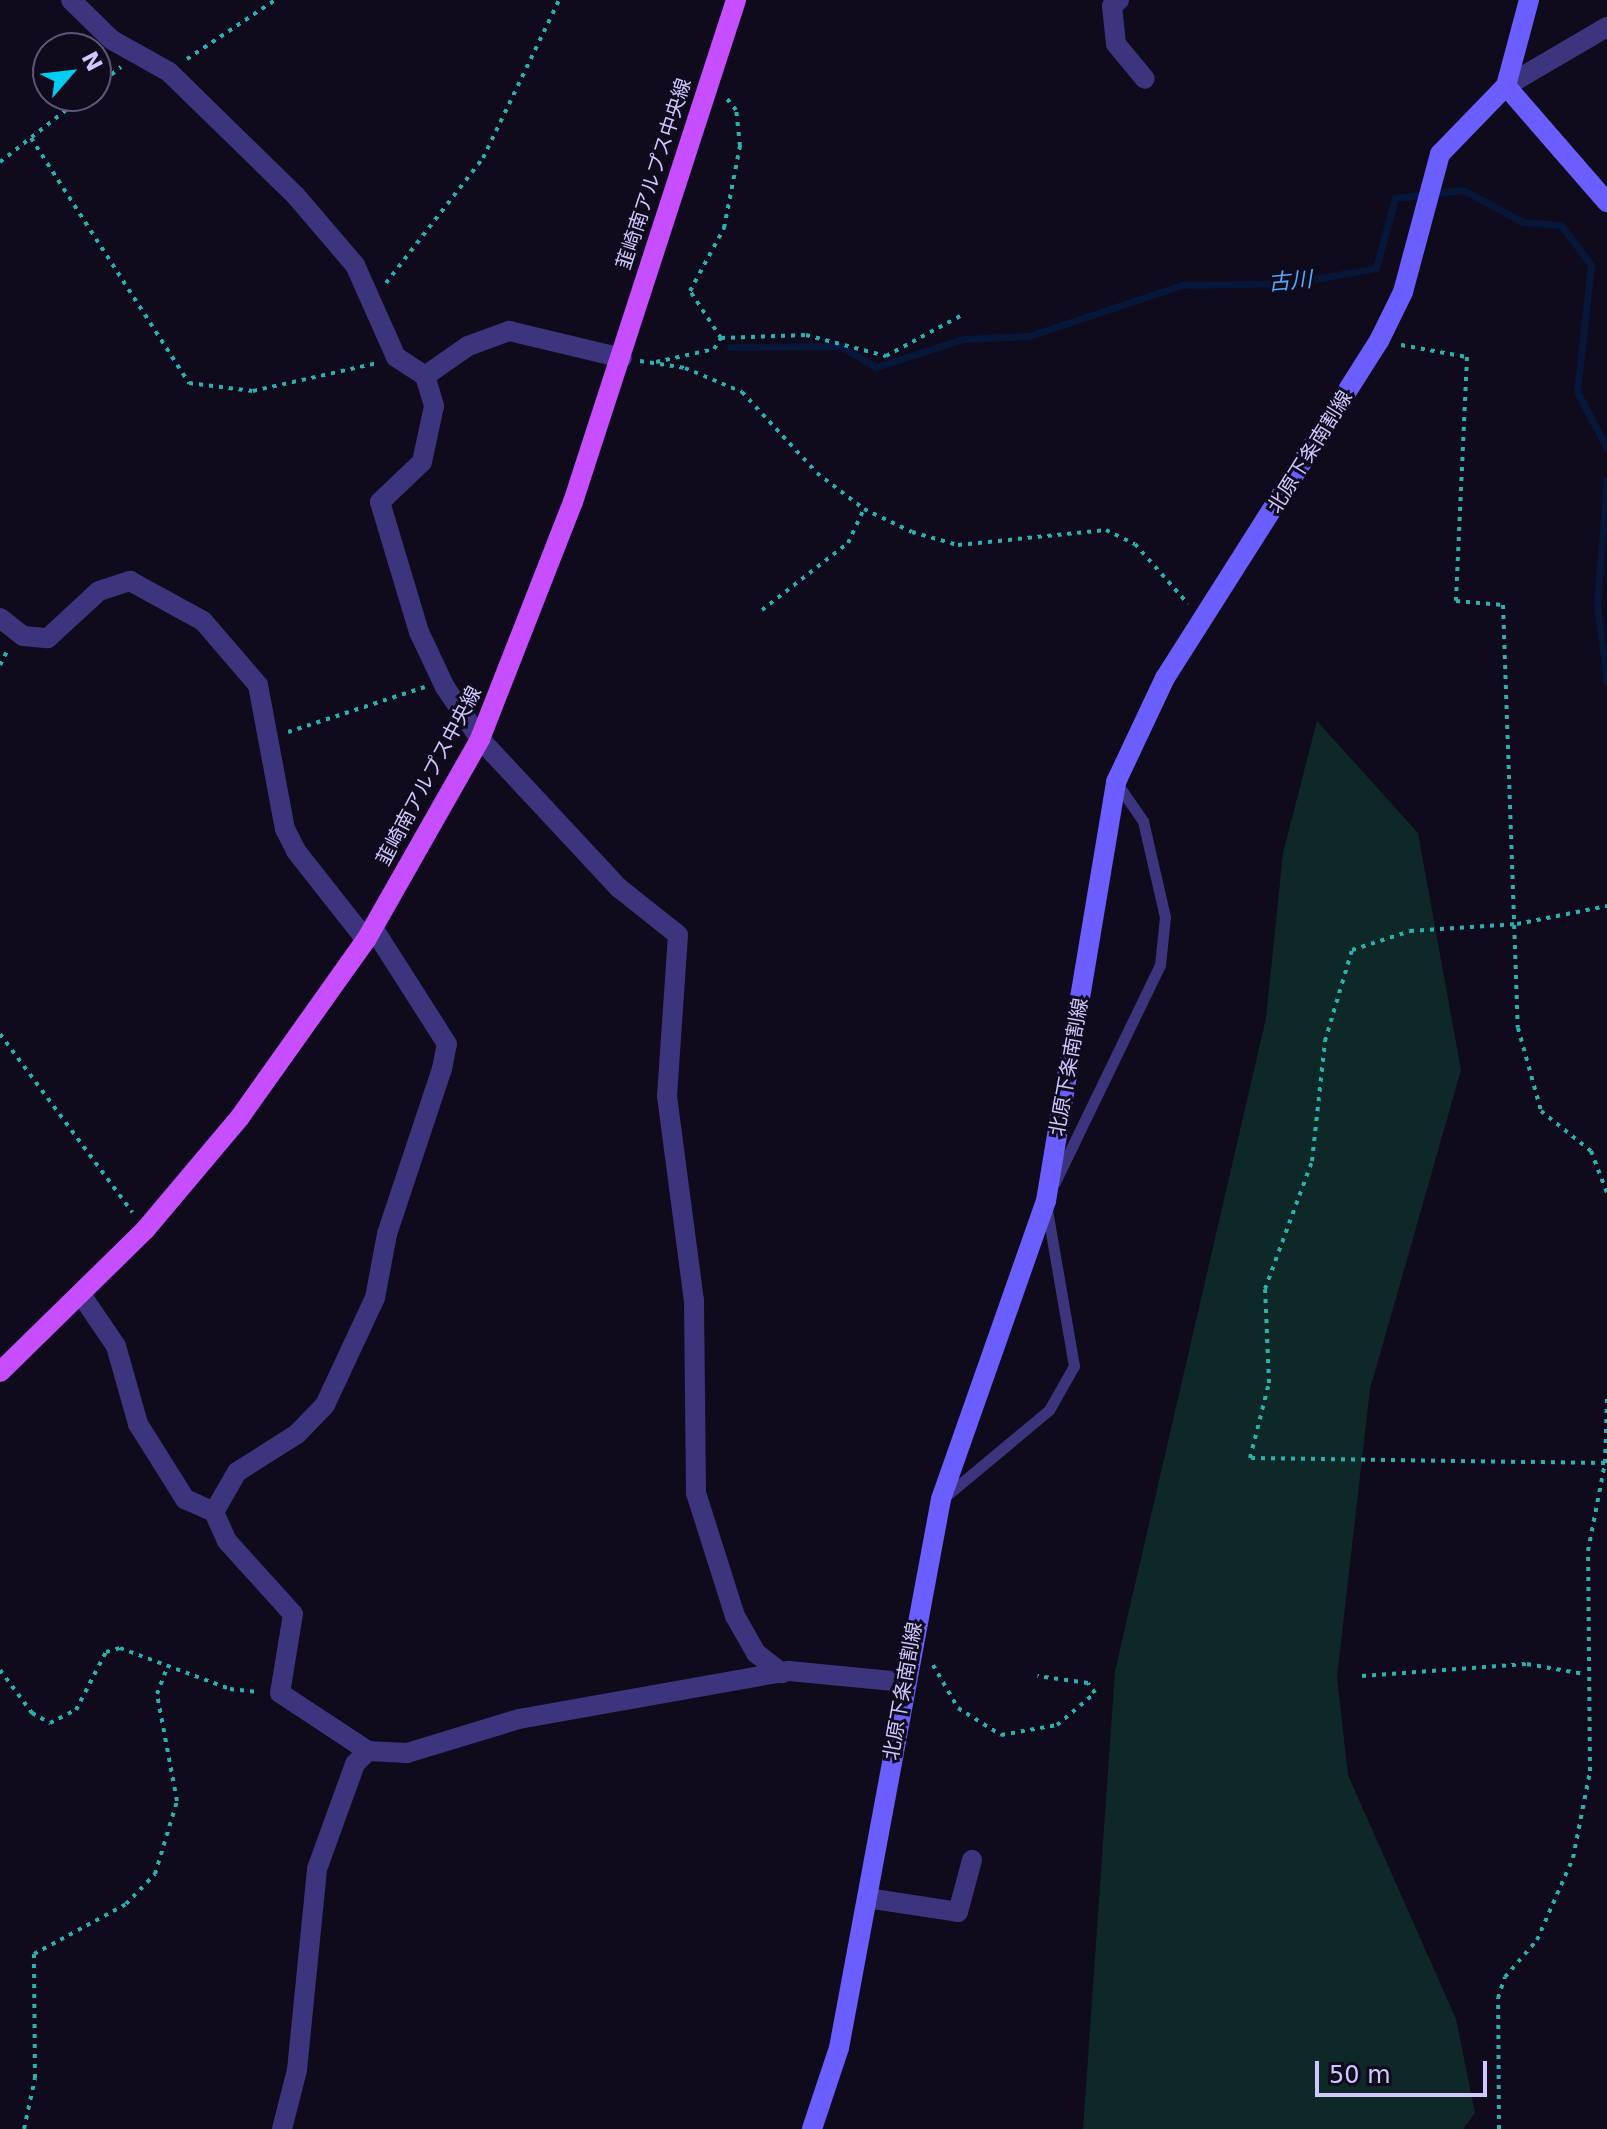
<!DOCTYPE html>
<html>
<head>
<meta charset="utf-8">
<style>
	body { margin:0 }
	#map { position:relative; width:1607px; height:2129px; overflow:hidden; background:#0f0b1d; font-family:"DejaVu Sans","Noto Sans JP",sans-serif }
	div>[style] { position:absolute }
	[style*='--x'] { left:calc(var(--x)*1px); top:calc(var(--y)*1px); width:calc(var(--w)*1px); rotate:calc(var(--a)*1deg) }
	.green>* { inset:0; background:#0e2727 }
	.stream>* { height:7px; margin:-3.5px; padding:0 3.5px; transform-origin:3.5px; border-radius:3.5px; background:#07173a }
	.path>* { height:4px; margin-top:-2px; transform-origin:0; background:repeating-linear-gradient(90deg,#2ab0b0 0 4px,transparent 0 10px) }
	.lane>* { height:11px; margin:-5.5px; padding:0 5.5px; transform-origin:5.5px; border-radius:5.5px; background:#3c357e }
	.street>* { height:20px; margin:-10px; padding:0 10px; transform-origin:10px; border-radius:10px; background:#3c357e }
	.secondary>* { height:20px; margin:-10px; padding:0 10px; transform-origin:10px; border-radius:10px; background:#6b5eff }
	.primary>* { height:20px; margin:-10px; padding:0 10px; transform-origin:10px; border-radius:10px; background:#c74eff }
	span { translate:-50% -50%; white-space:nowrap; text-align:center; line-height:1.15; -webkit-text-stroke:6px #0f0b1d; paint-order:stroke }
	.street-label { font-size:20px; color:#d1c7ff }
	.water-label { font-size:22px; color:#55a7ff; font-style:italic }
	.north { position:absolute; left:32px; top:32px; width:80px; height:80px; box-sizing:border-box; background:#0f0b1d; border:2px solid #5d5677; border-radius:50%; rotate:62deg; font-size:22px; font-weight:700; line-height:32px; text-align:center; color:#d1c7ff }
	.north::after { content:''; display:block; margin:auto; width:28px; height:36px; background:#00cdf2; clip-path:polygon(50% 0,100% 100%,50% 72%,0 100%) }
	.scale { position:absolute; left:1315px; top:2061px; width:172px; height:36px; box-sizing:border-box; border:4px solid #d1c7ff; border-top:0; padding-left:10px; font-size:24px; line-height:28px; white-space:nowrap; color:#d1c7ff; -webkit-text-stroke:6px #0f0b1d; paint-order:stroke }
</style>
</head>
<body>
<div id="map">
	<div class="green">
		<div style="clip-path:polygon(1317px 721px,1418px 833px,1461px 1070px,1370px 1389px,1337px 1677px,1348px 1775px,1456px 2019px,1475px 2113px,1463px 2129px,1083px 2129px,1115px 1671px,1266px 1018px,1283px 853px)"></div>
	</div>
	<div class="stream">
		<div style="--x:730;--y:347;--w:110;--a:-0.5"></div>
		<div style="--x:840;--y:346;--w:42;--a:30.3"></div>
		<div style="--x:876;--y:367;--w:91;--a:-17.8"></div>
		<div style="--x:963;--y:339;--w:66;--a:-2.6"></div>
		<div style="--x:1029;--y:336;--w:161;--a:-18.4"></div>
		<div style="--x:1182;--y:285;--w:110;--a:-1"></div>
		<div style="--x:1292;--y:283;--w:85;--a:-10.1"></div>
		<div style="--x:1376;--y:268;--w:73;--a:-74.8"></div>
		<div style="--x:1395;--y:198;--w:68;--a:-6.7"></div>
		<div style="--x:1463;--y:190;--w:68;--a:28.1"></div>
		<div style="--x:1523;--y:222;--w:38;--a:5"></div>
		<div style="--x:1561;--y:225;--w:50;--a:53.1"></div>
		<div style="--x:1591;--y:265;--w:128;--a:96.3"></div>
		<div style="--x:1577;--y:392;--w:64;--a:61.8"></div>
		<div style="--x:1607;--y:480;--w:125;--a:94.6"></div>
		<div style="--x:1597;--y:605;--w:77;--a:82.5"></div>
	</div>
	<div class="path">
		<div style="--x:187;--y:59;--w:106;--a:-33.8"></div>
		<div style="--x:96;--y:87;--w:32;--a:-39"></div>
		<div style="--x:31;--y:138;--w:292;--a:57.2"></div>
		<div style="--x:189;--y:383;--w:64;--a:7.1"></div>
		<div style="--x:253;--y:391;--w:127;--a:-12.7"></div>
		<div style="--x:0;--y:162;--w:107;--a:-38.2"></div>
		<div style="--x:386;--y:283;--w:158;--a:-52.2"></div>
		<div style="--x:483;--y:158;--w:175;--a:-64.3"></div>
		<div style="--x:721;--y:338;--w:85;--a:-2"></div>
		<div style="--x:806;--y:335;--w:83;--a:14.7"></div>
		<div style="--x:886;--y:356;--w:89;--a:-28.3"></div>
		<div style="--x:1401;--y:345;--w:67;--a:10.3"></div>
		<div style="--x:1467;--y:357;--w:244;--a:92.6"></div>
		<div style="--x:1456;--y:601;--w:47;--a:4.9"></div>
		<div style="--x:1503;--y:605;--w:423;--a:88"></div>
		<div style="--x:1518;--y:1028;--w:86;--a:74.5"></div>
		<div style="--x:1541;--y:1111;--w:64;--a:38.7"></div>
		<div style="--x:1591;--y:1151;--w:45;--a:69.1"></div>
		<div style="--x:640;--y:361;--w:46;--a:8.8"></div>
		<div style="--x:685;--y:368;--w:62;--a:22.8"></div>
		<div style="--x:742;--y:392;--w:110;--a:47.2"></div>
		<div style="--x:817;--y:473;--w:59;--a:37.5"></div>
		<div style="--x:864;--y:509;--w:53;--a:25.6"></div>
		<div style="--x:912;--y:532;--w:48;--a:15.8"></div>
		<div style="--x:958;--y:545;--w:149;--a:-5.8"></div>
		<div style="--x:1106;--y:530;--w:32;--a:26"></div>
		<div style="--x:1135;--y:544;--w:80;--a:48.5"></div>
		<div style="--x:656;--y:362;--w:59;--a:-12.6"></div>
		<div style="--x:714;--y:349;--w:13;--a:-58"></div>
		<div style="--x:721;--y:338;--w:56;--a:-123.4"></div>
		<div style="--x:690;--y:291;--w:72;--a:-61.6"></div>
		<div style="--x:724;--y:228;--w:84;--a:-79"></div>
		<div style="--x:740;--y:146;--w:36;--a:-96"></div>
		<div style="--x:736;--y:110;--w:14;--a:-129"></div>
		<div style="--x:762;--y:610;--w:109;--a:-37.9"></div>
		<div style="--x:848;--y:543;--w:38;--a:-65"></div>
		<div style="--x:0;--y:665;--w:18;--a:-63"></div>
		<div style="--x:288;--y:732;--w:144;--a:-18.2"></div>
		<div style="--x:0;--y:1034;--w:222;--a:53.4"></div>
		<div style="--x:1605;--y:1463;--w:355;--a:-179.2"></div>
		<div style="--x:1250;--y:1458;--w:77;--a:-75.8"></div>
		<div style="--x:1269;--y:1383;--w:94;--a:-92.4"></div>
		<div style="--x:1265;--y:1289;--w:136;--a:-69.8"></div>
		<div style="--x:1312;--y:1161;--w:121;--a:-83.8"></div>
		<div style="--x:1325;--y:1041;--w:95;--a:-73.5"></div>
		<div style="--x:1352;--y:950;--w:61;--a:-18.1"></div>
		<div style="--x:1410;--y:931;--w:107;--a:-3.7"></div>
		<div style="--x:1517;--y:924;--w:92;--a:-11.3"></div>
		<div style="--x:933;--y:1665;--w:50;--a:59.8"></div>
		<div style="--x:958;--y:1708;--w:51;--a:32.1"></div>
		<div style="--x:1001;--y:1735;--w:57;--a:-10.1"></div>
		<div style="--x:1057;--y:1725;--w:50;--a:-40.1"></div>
		<div style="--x:1095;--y:1693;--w:12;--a:-125"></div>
		<div style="--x:1088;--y:1683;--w:51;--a:-172.2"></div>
		<div style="--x:0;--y:1670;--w:54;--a:53.3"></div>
		<div style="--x:32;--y:1713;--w:21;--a:29"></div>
		<div style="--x:50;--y:1723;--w:29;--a:-27"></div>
		<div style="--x:76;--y:1710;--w:65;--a:-62.7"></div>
		<div style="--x:106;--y:1652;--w:15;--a:-16"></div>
		<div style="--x:120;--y:1648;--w:117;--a:20.4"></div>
		<div style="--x:230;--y:1689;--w:30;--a:6"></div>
		<div style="--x:1362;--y:1676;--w:165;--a:-4.2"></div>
		<div style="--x:1527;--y:1664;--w:58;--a:10"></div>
		<div style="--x:24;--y:2129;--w:52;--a:-77.8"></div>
		<div style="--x:35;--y:2078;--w:124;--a:-90.5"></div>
		<div style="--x:34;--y:1954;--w:105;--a:-28.5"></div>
		<div style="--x:126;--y:1904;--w:42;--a:-46"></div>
		<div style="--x:155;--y:1874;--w:76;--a:-73.2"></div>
		<div style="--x:177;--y:1801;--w:109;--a:-100.6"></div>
		<div style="--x:157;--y:1694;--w:30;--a:-69"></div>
		<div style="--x:1499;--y:2129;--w:131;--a:-90.4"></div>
		<div style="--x:1498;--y:1998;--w:22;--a:-72"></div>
		<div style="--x:1505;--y:1977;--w:49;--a:-49.1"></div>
		<div style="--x:1537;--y:1940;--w:90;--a:-66.3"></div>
		<div style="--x:1573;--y:1858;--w:89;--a:-78.9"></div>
		<div style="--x:1590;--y:1771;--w:220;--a:-90.5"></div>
		<div style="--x:1588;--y:1551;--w:90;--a:-79.1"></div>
		<div style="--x:1605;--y:1463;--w:65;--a:-88.2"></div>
	</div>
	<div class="lane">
		<div style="--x:1055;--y:1182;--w:241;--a:-64.2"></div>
		<div style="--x:1160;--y:965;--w:48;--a:-84.1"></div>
		<div style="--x:1165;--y:917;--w:98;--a:-102.9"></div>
		<div style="--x:1143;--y:821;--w:47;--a:-124.7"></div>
		<div style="--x:947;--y:1495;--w:133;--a:-39.8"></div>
		<div style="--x:1049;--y:1410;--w:51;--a:-60.4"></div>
		<div style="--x:1074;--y:1366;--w:159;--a:-99.8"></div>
	</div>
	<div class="street">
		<div style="--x:71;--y:0;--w:57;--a:44.3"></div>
		<div style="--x:112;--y:40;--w:65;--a:29.3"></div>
		<div style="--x:169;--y:72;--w:177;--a:44.3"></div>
		<div style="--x:296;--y:196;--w:91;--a:49.5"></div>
		<div style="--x:355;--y:265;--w:101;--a:66"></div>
		<div style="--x:396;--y:357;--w:35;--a:33"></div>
		<div style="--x:425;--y:376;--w:31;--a:73"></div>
		<div style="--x:434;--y:406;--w:57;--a:102.1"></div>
		<div style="--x:422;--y:462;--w:58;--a:136.4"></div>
		<div style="--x:380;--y:502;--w:136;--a:73.3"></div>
		<div style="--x:419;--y:632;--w:61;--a:64.7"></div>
		<div style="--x:445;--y:687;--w:63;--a:56.1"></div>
		<div style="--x:480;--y:739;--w:204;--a:47"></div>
		<div style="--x:619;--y:888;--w:75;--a:38.5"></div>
		<div style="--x:678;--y:935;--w:161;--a:93.9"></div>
		<div style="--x:667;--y:1096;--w:206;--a:82.5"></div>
		<div style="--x:694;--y:1300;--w:193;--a:89.4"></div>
		<div style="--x:696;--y:1493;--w:129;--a:72.4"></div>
		<div style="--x:735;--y:1616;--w:43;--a:60.4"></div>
		<div style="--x:756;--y:1653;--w:33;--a:38"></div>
		<div style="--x:1119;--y:0;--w:9;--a:139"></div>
		<div style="--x:1112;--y:6;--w:38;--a:84"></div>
		<div style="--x:1116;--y:44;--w:45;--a:50.4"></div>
		<div style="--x:1506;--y:86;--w:117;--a:-30.3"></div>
		<div style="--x:425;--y:376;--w:52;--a:-34.9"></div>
		<div style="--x:468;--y:346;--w:44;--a:-20.1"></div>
		<div style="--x:509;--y:331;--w:116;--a:13.4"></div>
		<div style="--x:0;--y:618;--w:29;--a:38"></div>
		<div style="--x:23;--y:636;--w:25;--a:5"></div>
		<div style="--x:48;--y:638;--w:69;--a:-42.7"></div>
		<div style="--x:99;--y:591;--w:33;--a:-18"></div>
		<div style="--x:130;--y:581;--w:83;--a:28.7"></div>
		<div style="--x:203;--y:621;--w:84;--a:49.3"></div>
		<div style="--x:258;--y:685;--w:147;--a:79.4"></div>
		<div style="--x:285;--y:829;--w:25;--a:63"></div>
		<div style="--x:296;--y:851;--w:113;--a:51.8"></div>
		<div style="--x:82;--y:1296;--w:60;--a:55.8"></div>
		<div style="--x:116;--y:1346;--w:81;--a:74.2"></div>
		<div style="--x:138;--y:1424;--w:89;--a:57.9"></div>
		<div style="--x:185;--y:1499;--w:32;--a:24"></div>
		<div style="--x:214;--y:1512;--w:32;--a:66"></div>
		<div style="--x:227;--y:1541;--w:98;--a:47.9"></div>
		<div style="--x:293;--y:1614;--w:80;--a:99.3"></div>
		<div style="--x:280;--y:1693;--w:105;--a:33.4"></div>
		<div style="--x:368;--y:1751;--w:39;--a:3"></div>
		<div style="--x:407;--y:1753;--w:117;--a:-16.9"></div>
		<div style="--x:519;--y:1719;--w:274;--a:-10.1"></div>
		<div style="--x:789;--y:1671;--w:116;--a:5.5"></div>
		<div style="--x:214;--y:1512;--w:46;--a:-60.1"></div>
		<div style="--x:237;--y:1472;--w:71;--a:-32.3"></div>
		<div style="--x:297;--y:1434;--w:40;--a:-46"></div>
		<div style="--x:325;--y:1405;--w:118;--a:-65"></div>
		<div style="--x:375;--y:1298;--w:65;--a:-79.4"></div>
		<div style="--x:387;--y:1234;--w:174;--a:-71.6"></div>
		<div style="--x:442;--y:1069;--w:25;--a:-79"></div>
		<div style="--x:447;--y:1044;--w:138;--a:-122.5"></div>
		<div style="--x:867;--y:1898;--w:92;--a:8.7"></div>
		<div style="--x:958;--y:1912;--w:54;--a:-74.9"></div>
		<div style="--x:282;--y:2129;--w:61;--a:-75.7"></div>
		<div style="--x:297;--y:2070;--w:202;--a:-84.3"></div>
		<div style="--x:317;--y:1869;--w:112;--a:-70.1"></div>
		<div style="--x:355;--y:1764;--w:18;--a:-45"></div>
	</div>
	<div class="secondary">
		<div style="--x:1529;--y:0;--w:89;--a:105"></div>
		<div style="--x:1506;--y:86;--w:154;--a:49"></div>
		<div style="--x:812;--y:2129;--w:85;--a:-71.6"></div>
		<div style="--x:839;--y:2048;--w:558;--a:-79.47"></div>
		<div style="--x:941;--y:1499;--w:316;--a:-70.6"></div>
		<div style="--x:1046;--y:1201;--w:425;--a:-80.5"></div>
		<div style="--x:1116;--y:782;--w:115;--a:-64.8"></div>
		<div style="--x:1165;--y:678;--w:399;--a:-57.6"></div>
		<div style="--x:1379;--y:341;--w:55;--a:-63.9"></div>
		<div style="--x:1403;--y:292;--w:143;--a:-75"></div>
		<div style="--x:1440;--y:154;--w:95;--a:-45.9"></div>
	</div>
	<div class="primary">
		<div style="--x:0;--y:1372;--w:203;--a:-44.4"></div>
		<div style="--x:145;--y:1230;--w:148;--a:-49.9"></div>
		<div style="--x:240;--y:1117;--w:217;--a:-54.6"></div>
		<div style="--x:366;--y:940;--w:231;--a:-60.4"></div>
		<div style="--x:480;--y:739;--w:255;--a:-68.6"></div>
		<div style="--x:573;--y:502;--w:528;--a:-72.01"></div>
	</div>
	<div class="street-label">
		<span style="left:654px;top:174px;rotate:-72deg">韮崎南アルプス中央線</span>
		<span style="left:1310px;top:452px;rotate:-58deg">北原下条南割線</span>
		<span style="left:429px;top:776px;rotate:-62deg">韮崎南アルプス中央線</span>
		<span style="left:1069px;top:1067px;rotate:-80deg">北原下条南割線</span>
		<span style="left:903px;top:1691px;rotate:-80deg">北原下条南割線</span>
	</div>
	<div class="water-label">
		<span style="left:1290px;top:281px;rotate:-5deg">古川</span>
	</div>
	<div class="north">N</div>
	<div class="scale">50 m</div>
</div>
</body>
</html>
